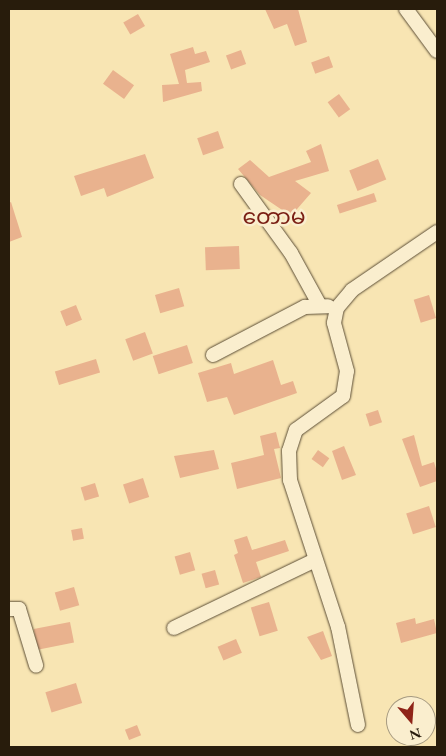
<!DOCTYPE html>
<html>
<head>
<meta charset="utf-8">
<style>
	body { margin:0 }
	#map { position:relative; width:446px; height:756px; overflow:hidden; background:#f8e5b3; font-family:"EB Garamond","Noto Sans Myanmar",serif }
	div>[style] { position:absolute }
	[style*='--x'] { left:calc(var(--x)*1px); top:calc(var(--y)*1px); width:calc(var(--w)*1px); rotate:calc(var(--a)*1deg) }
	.building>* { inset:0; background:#e9b28e; transform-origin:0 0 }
	.roads { filter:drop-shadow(0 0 1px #5c4e36) drop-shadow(0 0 1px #5c4e36) }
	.minor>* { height:14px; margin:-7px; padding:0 7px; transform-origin:7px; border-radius:7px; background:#faeece }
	span { translate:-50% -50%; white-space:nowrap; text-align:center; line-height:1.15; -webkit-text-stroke:5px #faeece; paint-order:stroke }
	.quarter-label { font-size:22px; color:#7a1f14 }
	.frame { position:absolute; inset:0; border:10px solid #281c0c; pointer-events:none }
	.north { position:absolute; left:386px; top:696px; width:50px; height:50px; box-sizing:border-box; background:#faeece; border:1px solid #a69a80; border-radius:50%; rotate:162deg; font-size:14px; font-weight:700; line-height:20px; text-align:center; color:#281c0c }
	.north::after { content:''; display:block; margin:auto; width:18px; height:22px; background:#8f2418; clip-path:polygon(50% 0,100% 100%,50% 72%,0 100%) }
</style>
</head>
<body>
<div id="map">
	<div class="building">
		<div style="clip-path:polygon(265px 9px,298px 9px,307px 42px,295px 46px,287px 24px,274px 29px)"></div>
		<div style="left:138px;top:14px;width:14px;height:17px;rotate:60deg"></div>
		<div style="clip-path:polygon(193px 47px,195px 54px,206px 51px,210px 62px,185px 70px,187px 83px,201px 82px,202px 91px,163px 102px,162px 85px,179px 84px,170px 54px)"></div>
		<div style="left:241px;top:50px;width:15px;height:16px;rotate:70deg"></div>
		<div style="left:329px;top:56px;width:12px;height:19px;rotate:70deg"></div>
		<div style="left:113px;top:70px;width:26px;height:17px;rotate:36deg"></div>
		<div style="left:339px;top:94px;width:19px;height:14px;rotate:54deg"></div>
		<div style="left:218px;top:131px;width:18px;height:22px;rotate:71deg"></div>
		<div style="clip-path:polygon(321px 144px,329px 171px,295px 181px,311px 193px,291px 216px,260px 195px,238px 169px,250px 160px,269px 177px,311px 162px,306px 151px)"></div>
		<div style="clip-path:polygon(145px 154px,154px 178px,107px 197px,104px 188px,81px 196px,74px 176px)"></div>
		<div style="left:378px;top:159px;width:22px;height:31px;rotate:68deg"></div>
		<div style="left:374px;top:193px;width:9px;height:39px;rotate:72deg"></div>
		<div style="clip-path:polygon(11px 202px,22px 237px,9px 242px,9px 203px)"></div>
		<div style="left:239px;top:246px;width:23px;height:34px;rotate:88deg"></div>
		<div style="left:179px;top:288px;width:19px;height:25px;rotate:74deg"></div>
		<div style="left:429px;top:295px;width:24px;height:16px;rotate:73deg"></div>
		<div style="left:76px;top:305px;width:16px;height:17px;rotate:68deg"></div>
		<div style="left:145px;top:332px;width:23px;height:21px;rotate:70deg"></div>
		<div style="left:187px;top:345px;width:19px;height:36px;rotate:72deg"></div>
		<div style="left:96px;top:359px;width:14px;height:43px;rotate:73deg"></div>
		<div style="clip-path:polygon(273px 360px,281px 385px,293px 381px,297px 393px,234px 415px,227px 397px,207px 402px,198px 373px,231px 363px,234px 374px)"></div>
		<div style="left:378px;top:410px;width:13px;height:13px;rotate:72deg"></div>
		<div style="clip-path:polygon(276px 432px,280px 448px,274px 449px,281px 478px,237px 489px,231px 463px,264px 455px,260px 436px)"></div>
		<div style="clip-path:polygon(414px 435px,422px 466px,434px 462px,437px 472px,437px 481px,420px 487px,402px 439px)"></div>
		<div style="clip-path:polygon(344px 446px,356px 475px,342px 480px,332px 451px)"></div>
		<div style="clip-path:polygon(214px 450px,219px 469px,180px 478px,174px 456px)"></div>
		<div style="left:318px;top:450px;width:14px;height:11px;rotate:36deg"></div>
		<div style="left:143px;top:478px;width:20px;height:21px;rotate:72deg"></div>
		<div style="left:95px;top:483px;width:14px;height:15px;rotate:73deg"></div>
		<div style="left:429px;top:506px;width:22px;height:24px;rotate:72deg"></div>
		<div style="left:82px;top:528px;width:11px;height:11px;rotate:80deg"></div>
		<div style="clip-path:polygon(247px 536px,252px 550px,285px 540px,289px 551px,256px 562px,261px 577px,243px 583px,234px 555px,238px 553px,234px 540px)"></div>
		<div style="left:190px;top:552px;width:19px;height:16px;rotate:74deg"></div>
		<div style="left:215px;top:570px;width:15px;height:14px;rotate:74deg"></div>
		<div style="left:74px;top:587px;width:19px;height:20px;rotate:74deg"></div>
		<div style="left:269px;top:602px;width:30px;height:19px;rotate:73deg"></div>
		<div style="clip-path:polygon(415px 618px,416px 624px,434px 619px,437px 633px,401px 643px,396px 623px)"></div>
		<div style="left:70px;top:622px;width:21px;height:37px;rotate:79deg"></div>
		<div style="clip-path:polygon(323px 631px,332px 656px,321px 660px,307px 637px)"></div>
		<div style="left:236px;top:639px;width:15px;height:20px;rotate:67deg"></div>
		<div style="left:76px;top:683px;width:21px;height:32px;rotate:73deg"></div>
		<div style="left:137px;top:725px;width:11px;height:13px;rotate:68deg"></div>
	</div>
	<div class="roads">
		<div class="minor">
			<div style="--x:406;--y:9;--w:52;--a:53.6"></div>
			<div style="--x:241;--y:184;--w:85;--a:54.1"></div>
			<div style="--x:291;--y:253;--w:58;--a:61.2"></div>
			<div style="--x:213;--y:355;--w:104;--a:-27.6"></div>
			<div style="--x:305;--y:307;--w:23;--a:-2"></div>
			<div style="--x:9;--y:609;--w:10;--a:0"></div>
			<div style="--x:19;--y:609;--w:59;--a:73.1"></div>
			<div style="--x:174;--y:628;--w:157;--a:-25.7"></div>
			<div style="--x:358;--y:725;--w:100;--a:-101.5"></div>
			<div style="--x:338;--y:627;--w:155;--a:-108.1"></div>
			<div style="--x:290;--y:480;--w:29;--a:-92"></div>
			<div style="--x:289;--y:451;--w:22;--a:-72"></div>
			<div style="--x:296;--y:430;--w:58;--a:-35.9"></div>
			<div style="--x:343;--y:396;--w:25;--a:-81"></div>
			<div style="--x:347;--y:371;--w:50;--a:-105.2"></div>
			<div style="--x:334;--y:323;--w:15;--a:-79"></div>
			<div style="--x:337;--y:308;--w:23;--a:-50"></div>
			<div style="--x:352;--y:290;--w:103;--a:-34.3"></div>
		</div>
	</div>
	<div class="quarter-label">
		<span style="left:274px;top:217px">တောမ</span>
	</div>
	<div class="frame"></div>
	<div class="north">N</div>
</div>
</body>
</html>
